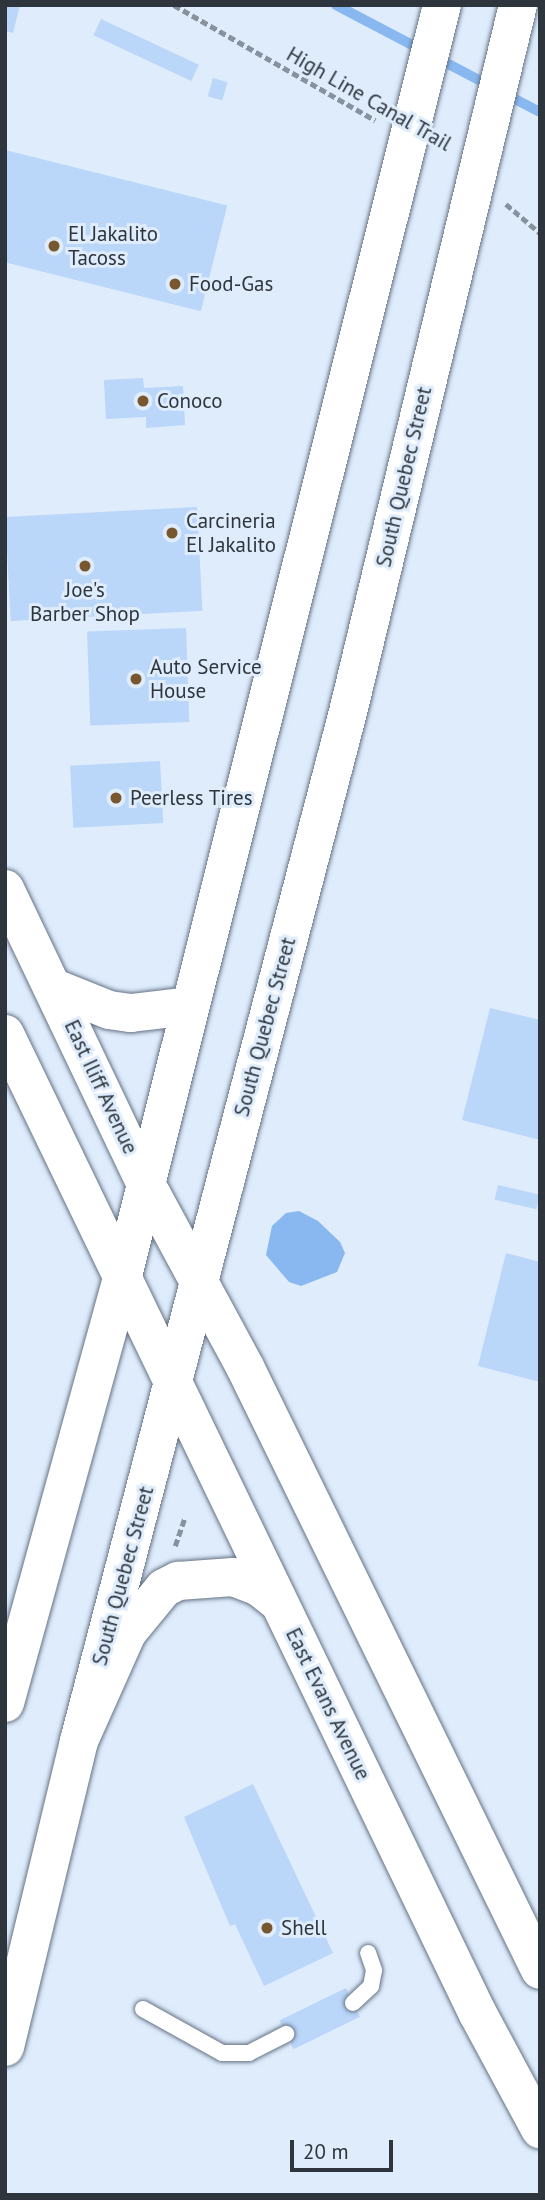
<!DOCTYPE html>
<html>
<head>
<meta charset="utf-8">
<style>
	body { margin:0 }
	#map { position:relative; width:545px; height:2200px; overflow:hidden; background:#deecfc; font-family:"PT Sans",sans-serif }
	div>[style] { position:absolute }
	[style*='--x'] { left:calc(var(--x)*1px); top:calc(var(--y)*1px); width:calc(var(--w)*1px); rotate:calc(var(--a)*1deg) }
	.water>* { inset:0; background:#89b8f1 }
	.stream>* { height:10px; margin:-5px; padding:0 5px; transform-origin:5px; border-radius:5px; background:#89b8f1 }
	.building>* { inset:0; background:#bad6f9; transform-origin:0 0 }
	.path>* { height:4.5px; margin-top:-2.25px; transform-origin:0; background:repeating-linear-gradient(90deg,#87929e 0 7px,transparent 0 10.5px) }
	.roads { filter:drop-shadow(0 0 2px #647385) drop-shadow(0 0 2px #647385) }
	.service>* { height:16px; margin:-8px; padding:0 8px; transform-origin:8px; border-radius:8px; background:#fff }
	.secondary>* { height:38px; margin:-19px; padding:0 19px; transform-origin:19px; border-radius:19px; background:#fff }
	.primary>* { height:38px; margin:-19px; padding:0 19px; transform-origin:19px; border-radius:19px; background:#fff }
	.dots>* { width:19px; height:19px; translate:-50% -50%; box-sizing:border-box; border:4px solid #deecfc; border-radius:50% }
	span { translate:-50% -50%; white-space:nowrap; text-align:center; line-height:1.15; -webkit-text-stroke:6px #deecfc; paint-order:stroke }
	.street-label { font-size:21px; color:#2e353d }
	.poi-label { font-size:21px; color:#2e353d }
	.left { translate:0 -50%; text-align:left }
	.frame { position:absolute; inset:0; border:7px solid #2e353d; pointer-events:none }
	.scale { position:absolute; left:290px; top:2140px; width:103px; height:32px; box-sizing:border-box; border:4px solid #2e353d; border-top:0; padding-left:9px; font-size:21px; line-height:24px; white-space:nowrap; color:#2e353d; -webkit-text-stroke:5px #deecfc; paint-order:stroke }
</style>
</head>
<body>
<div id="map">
	<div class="water">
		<div style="clip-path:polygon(299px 1211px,318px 1221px,340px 1242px,345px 1253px,337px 1272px,301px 1286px,289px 1282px,266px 1255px,272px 1226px,286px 1213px)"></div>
	</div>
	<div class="stream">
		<div style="--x:336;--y:5;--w:230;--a:27.7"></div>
	</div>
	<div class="building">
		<div style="clip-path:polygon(5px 5px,20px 5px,13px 33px,5px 31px)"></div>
		<div style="left:101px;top:19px;width:108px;height:18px;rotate:25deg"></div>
		<div style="left:213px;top:78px;width:15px;height:19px;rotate:16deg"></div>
		<div style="left:5px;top:150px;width:229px;height:109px;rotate:14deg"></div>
		<div style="clip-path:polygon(143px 378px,144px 388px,183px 386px,185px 425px,146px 428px,146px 417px,106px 419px,104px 380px)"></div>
		<div style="left:197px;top:507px;width:104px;height:192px;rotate:87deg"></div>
		<div style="left:186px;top:628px;width:94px;height:99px;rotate:88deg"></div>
		<div style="left:160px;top:761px;width:62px;height:90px;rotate:87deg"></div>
		<div style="clip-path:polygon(490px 1008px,540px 1020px,540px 1140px,462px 1120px)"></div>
		<div style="left:498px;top:1185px;width:43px;height:15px;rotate:13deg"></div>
		<div style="clip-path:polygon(506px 1253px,540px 1262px,540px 1382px,478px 1366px)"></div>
		<div style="clip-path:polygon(253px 1784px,333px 1953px,264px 1986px,235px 1924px,230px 1926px,184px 1817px)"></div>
		<div style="left:346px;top:1988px;width:32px;height:74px;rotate:64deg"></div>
	</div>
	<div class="path">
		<div style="--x:174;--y:5;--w:232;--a:29.8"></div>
		<div style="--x:506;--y:204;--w:45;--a:40.5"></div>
		<div style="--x:175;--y:1546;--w:31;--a:-71"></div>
	</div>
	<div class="roads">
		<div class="service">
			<div style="--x:353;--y:2003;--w:25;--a:-43"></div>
			<div style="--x:371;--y:1986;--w:16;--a:-79"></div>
			<div style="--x:374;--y:1970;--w:18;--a:-109"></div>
			<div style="--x:143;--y:2009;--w:90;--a:29.1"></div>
			<div style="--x:222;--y:2053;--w:27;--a:0"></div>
			<div style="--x:249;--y:2053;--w:42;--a:-27.2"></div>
		</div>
		<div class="secondary">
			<div style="--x:5;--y:1703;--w:443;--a:-74.6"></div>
			<div style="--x:123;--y:1276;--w:1310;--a:-75.91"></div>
			<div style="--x:5;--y:2047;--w:315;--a:-76.4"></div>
			<div style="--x:79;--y:1741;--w:1064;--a:-75.35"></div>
			<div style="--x:348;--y:712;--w:727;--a:-76.48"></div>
		</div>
		<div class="primary">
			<div style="--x:5;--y:889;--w:325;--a:64.5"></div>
			<div style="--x:145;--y:1182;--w:210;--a:61.6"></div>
			<div style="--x:245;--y:1367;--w:671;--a:63.93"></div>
			<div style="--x:54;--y:988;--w:59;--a:21.8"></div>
			<div style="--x:109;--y:1010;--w:22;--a:8"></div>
			<div style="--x:131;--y:1013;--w:59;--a:-6.8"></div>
			<div style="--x:5;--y:1034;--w:1088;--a:64.24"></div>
			<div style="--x:478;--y:2014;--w:131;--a:61.7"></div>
			<div style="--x:79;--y:1741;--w:118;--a:-66"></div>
			<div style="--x:127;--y:1633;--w:58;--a:-50.6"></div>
			<div style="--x:164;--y:1588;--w:16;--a:-27"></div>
			<div style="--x:178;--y:1581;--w:55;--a:-4.2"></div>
			<div style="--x:233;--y:1577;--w:28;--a:21"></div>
			<div style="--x:259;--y:1587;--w:23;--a:38"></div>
		</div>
	</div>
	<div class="dots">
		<div style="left:54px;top:246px;background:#78572e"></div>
		<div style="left:175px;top:284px;background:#78572e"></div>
		<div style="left:143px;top:401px;background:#78572e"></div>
		<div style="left:172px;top:533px;background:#78572e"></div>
		<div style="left:85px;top:566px;background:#78572e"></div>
		<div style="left:136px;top:679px;background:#78572e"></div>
		<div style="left:116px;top:798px;background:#78572e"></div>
		<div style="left:267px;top:1928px;background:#78572e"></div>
	</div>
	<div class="street-label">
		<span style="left:369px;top:99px;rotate:30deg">High Line Canal Trail</span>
		<span style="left:404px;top:477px;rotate:-77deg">South Quebec Street</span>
		<span style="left:265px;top:1027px;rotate:-75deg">South Quebec Street</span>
		<span style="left:101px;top:1087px;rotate:65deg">East Iliff Avenue</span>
		<span style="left:123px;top:1576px;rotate:-75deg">South Quebec Street</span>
		<span style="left:328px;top:1704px;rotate:64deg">East Evans Avenue</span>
	</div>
	<div class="poi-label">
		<span class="left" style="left:68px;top:246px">El Jakalito<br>Tacoss</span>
		<span class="left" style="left:189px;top:284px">Food-Gas</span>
		<span class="left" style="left:157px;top:401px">Conoco</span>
		<span class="left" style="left:186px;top:533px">Carcineria<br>El Jakalito</span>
		<span style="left:85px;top:602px">Joe's<br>Barber Shop</span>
		<span class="left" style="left:150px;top:679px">Auto Service<br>House</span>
		<span class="left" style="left:130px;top:798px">Peerless Tires</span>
		<span class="left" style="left:281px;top:1928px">Shell</span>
	</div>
	<div class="frame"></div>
	<div class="scale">20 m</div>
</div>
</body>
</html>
